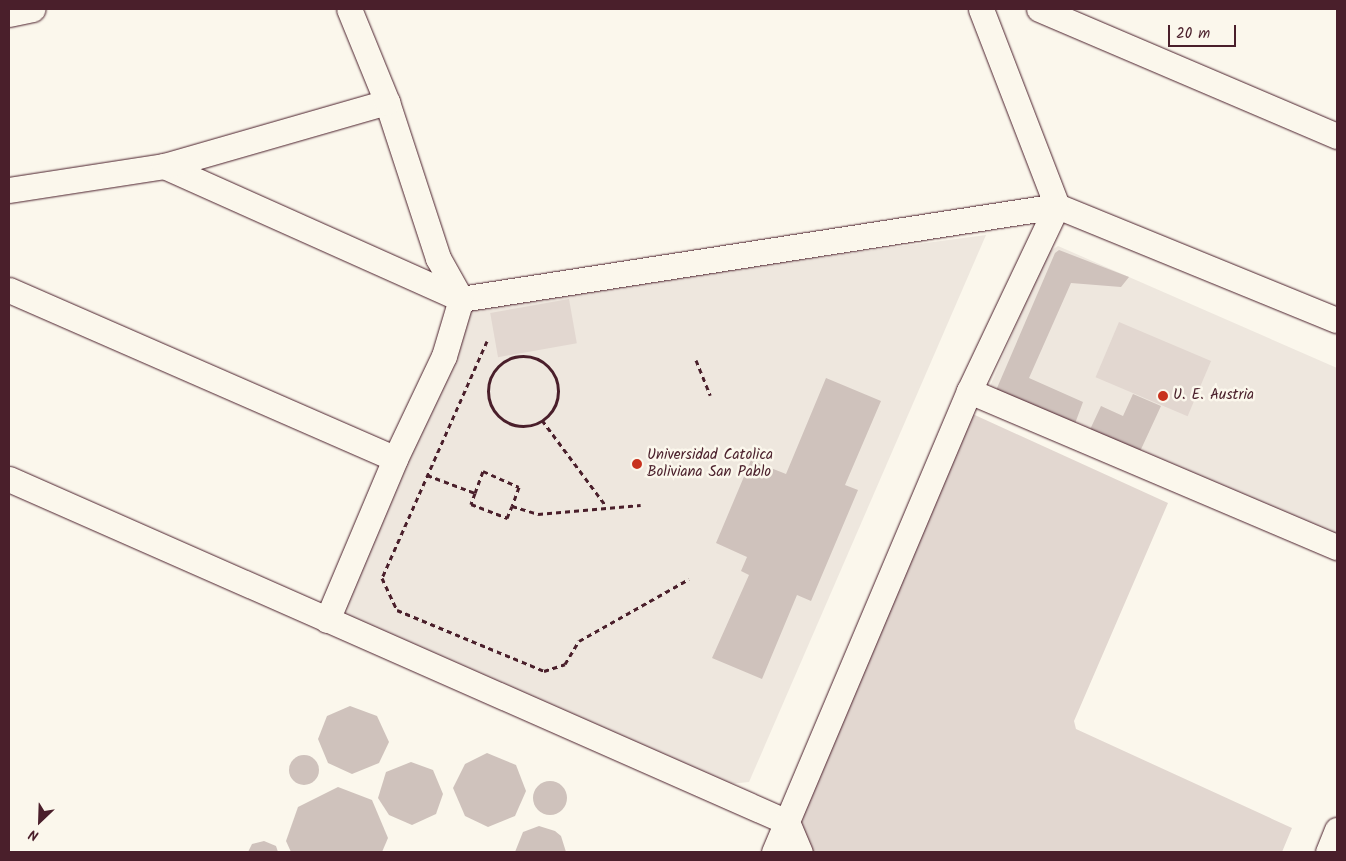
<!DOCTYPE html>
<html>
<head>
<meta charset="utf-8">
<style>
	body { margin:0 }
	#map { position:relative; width:1346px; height:861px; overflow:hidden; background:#fbf7ec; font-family:Kalam,sans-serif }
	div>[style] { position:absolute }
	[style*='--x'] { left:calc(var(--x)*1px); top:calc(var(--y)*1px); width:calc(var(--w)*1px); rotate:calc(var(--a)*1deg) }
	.built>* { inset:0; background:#eee7de }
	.green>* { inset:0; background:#e2d7d0; transform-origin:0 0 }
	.building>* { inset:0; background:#cfc2bc }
	.round { border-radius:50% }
	.path>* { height:3px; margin-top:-1.5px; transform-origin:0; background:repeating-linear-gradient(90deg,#4a1f2b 0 5px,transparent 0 9px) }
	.path>.ring { margin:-1.5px; padding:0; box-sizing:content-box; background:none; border:3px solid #4a1f2b; border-radius:50% }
	.roads { filter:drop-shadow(0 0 1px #4a1f2b) drop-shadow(0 0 1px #4a1f2b) }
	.minor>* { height:25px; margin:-12.5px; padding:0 12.5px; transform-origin:12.5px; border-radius:12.5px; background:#fbf7ec }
	.dots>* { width:14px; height:14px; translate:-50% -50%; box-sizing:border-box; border:2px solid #fbf7ec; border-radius:50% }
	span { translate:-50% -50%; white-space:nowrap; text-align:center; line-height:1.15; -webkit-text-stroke:5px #fbf7ec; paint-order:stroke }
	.poi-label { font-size:15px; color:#4a1f2b }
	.left { translate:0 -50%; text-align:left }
	.frame { position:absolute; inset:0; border:10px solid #4a1f2b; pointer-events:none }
	.north { position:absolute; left:15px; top:796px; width:50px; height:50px; -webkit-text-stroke:4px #fbf7ec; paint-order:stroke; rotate:204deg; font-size:14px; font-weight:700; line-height:20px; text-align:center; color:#4a1f2b }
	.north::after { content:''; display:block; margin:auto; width:18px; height:22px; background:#4a1f2b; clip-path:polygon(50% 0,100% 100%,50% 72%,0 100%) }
	.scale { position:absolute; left:1168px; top:25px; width:68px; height:22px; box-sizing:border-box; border:2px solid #4a1f2b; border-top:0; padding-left:6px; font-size:15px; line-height:18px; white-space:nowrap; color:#4a1f2b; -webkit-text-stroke:4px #fbf7ec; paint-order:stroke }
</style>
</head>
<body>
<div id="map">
	<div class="built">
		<div style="clip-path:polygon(986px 235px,749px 782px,720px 785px,330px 613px,458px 305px)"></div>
		<div style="clip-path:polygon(1058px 246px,1337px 368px,1337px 551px,988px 391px,1047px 253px)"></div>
	</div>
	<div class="green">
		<div style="left:569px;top:299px;width:45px;height:80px;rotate:80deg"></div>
		<div style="left:1119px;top:322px;width:100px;height:60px;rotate:23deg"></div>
		<div style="clip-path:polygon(966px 411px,1168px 503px,1074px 721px,1076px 729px,1292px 828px,1282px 852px,792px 852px,796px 797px)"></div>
	</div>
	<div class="building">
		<div style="clip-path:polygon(1059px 250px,1129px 277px,1121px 287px,1071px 283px,1029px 378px,1083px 402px,1073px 429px,994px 395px,1055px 253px)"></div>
		<div style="clip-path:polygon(826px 378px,881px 401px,845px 485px,858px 490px,811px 601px,797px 595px,762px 679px,712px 658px,749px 575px,741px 571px,747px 557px,716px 543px,751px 460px,786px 474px)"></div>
		<div style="clip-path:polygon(1133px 394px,1161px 406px,1137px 458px,1087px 436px,1101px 406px,1123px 416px)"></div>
		<div style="clip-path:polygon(350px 706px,377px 716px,389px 742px,379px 763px,352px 774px,328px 763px,318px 739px,327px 716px)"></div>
		<div style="clip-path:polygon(487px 753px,516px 765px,526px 791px,515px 816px,488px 827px,465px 816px,453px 788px,465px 764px)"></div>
		<div class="round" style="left:289px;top:755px;width:30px;height:30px"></div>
		<div style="clip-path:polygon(411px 762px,433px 770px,443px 794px,436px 814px,412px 825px,389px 815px,378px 798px,386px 772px)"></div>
		<div class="round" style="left:533px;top:781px;width:34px;height:34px"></div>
		<div style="clip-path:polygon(338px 787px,372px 800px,388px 838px,382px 852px,291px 852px,286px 841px,298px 807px)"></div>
		<div style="clip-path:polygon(539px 826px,555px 831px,561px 836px,566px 852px,515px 852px,523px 832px)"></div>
		<div style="clip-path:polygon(264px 841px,276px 846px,278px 852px,248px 852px,252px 844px)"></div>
	</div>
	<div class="path">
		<div style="--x:487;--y:341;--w:259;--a:113.9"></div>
		<div style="--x:382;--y:578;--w:35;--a:65"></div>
		<div style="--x:397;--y:610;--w:159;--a:22.5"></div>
		<div style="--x:544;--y:671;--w:22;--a:-18"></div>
		<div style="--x:565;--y:664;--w:27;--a:-59"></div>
		<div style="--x:579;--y:641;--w:126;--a:-29.4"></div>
		<div class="ring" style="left:488px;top:356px;width:67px;height:67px"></div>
		<div style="--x:696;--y:360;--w:38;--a:68"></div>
		<div style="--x:542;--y:420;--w:107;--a:53.3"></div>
		<div style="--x:427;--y:475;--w:51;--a:20.6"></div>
		<div style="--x:475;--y:493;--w:12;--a:110"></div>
		<div style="--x:471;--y:504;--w:39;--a:21"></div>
		<div style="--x:507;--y:518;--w:13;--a:-67"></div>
		<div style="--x:512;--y:506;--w:27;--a:17"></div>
		<div style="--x:538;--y:514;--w:103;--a:-5"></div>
		<div style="--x:475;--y:493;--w:23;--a:-70"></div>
		<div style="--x:483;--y:471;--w:39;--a:24"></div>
		<div style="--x:519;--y:487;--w:20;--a:110"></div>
	</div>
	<div class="roads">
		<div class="minor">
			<div style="--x:1039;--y:9;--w:324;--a:23.1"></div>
			<div style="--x:9;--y:14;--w:24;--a:-12"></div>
			<div style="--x:164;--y:166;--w:325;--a:24.1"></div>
			<div style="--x:461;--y:299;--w:603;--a:-8.87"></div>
			<div style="--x:1057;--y:206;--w:302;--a:22.2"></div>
			<div style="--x:9;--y:190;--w:157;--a:-8.8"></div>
			<div style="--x:164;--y:166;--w:232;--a:-16"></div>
			<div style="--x:9;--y:290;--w:421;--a:23.6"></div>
			<div style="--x:969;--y:391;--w:400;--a:23"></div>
			<div style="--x:9;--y:479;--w:850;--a:23.79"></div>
			<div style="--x:787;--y:822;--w:33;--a:67"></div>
			<div style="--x:327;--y:620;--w:175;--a:-67.1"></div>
			<div style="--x:395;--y:459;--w:114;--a:-64.6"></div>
			<div style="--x:444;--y:356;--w:59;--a:-73.4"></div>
			<div style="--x:461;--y:299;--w:47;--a:-119.3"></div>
			<div style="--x:438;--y:258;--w:164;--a:-108.1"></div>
			<div style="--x:387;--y:102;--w:100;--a:-112.2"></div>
			<div style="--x:774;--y:852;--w:501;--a:-67.07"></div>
			<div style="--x:969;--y:391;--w:205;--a:-64.6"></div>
			<div style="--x:1057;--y:206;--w:211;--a:-111.1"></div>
			<div style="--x:1328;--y:852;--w:24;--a:-68"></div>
		</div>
	</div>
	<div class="dots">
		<div style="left:1163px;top:396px;background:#c8321e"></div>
		<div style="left:637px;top:464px;background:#c8321e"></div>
	</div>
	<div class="poi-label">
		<span class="left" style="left:1173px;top:396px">U. E. Austria</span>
		<span class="left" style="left:647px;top:464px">Universidad Catolica<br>Boliviana San Pablo</span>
	</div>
	<div class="frame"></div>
	<div class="north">N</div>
	<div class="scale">20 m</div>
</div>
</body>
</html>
